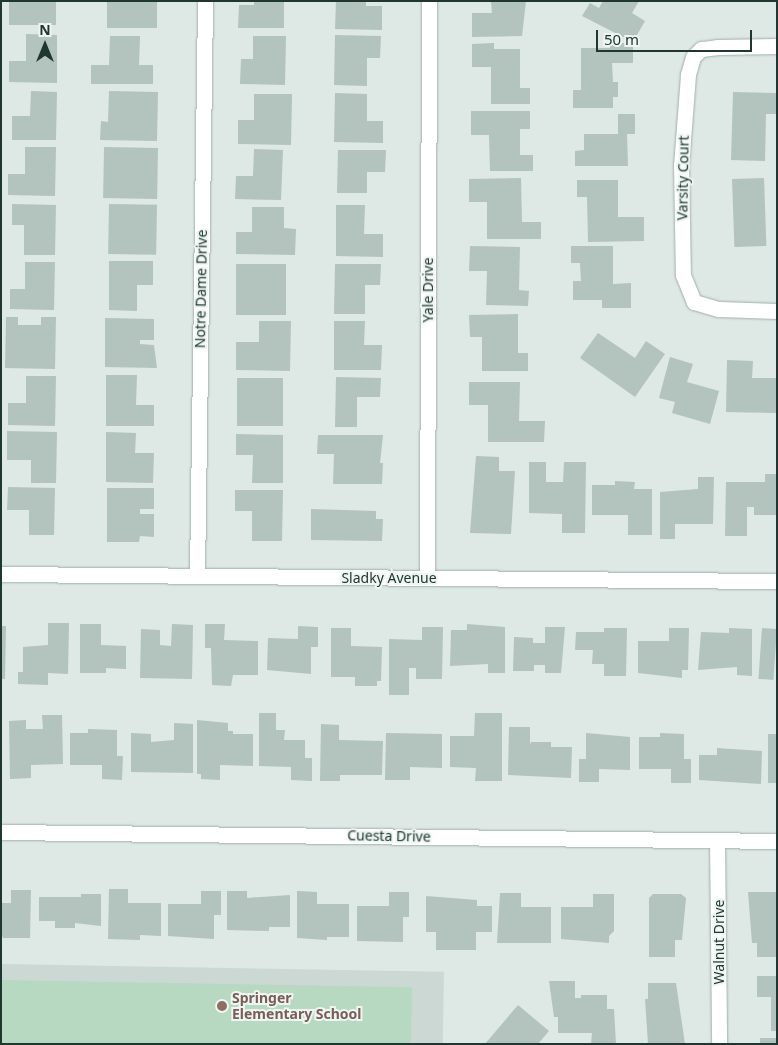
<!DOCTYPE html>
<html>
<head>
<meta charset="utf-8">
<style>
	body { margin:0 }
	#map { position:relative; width:778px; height:1045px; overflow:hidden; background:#dee8e4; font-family:"Noto Sans",sans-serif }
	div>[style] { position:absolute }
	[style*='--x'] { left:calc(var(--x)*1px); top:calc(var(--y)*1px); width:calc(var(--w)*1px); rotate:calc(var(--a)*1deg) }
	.built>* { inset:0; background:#ccd8d3; transform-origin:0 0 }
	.green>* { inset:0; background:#b7d9c1; transform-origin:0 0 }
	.building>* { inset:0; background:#b3c3bd; transform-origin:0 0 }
	.roads { filter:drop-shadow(0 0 1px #a1afab) drop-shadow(0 0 1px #a1afab) }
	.minor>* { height:15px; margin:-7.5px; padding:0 7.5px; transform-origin:7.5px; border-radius:7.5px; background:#fff }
	.dots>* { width:14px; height:14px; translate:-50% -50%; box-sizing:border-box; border:2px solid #eef5f2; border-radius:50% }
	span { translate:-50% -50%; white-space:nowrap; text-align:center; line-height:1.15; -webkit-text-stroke:4px #eef5f2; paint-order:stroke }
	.street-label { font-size:14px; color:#203731 }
	.education-label { font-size:14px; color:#785e54; font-weight:700 }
	.left { translate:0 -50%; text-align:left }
	.frame { position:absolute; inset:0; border:2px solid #203731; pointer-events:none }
	.north { position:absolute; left:20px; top:20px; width:50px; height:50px; -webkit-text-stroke:4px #eef5f2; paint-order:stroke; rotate:0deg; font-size:14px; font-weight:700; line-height:20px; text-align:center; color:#203731 }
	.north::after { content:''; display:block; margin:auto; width:18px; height:22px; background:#203731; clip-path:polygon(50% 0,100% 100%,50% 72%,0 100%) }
	.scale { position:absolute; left:596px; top:30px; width:156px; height:22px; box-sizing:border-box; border:2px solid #203731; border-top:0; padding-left:6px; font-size:15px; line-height:18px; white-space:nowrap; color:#203731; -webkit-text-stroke:4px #eef5f2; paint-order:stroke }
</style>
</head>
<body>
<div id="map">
	<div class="built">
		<div style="left:1px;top:964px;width:443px;height:80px;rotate:1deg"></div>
	</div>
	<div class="green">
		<div style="left:1px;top:980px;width:411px;height:64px;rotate:1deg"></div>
	</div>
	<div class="building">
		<div style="left:9px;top:1px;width:47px;height:24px"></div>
		<div style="left:107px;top:1px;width:50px;height:27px"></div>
		<div style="clip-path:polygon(254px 1px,284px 1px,284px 28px,238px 28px,239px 5px,254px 5px)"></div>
		<div style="clip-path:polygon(336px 1px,366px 1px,366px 6px,382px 6px,382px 30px,335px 29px)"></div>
		<div style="clip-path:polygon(491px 1px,526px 1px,522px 36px,472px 37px,472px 13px,492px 13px)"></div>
		<div style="clip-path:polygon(603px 1px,639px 1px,632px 13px,645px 21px,633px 42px,582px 16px,590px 3px,599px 8px)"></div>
		<div style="clip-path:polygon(26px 34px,57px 35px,57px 83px,9px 82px,9px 61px,26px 61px)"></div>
		<div style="clip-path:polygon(335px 35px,381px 36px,380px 58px,367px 58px,367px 86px,334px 85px)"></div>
		<div style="clip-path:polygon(110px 36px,140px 36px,139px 65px,153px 65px,153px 84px,91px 84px,91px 65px,109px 65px)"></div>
		<div style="clip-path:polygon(253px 36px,286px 36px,285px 85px,240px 84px,241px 59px,253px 59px)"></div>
		<div style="clip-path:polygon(494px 43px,494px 49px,520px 49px,520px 88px,530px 88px,530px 104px,491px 104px,491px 67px,472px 67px,472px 44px)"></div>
		<div style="clip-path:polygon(610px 43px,633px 43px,633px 63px,612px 63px,613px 82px,618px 82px,618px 97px,613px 97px,613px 108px,573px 108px,573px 90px,581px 90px,581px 48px,610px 48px)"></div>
		<div style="clip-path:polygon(31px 91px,57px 92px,56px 140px,12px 140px,12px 116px,30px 116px)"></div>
		<div style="clip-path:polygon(109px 91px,158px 92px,157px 141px,100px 140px,101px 121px,108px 122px)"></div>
		<div style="clip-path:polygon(733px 92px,777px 93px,777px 114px,766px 114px,765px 161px,731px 160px)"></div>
		<div style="clip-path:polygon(335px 93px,367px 94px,367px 121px,383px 121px,383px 143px,334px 142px)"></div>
		<div style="clip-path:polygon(254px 94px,292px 94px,291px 145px,238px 144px,238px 120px,254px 120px)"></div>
		<div style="clip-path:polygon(471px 111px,530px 111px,530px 129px,520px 129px,520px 155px,533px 155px,533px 171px,490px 171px,489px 135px,471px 135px)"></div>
		<div style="clip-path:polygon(618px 114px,635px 114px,635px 134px,627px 134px,628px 166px,575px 166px,575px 151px,584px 150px,584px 134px,618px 134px)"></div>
		<div style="clip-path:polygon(25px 147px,56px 147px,55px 196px,8px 195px,8px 174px,25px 174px)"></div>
		<div style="left:104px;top:147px;width:54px;height:51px;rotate:1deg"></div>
		<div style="clip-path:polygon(254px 149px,283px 150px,281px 200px,235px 199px,236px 176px,253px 176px)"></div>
		<div style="clip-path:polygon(338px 150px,386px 150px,385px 172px,367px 172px,367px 193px,337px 193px)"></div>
		<div style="clip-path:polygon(521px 178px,522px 222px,541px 222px,541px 239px,487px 239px,487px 202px,469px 202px,469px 179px)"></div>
		<div style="left:764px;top:178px;width:68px;height:32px;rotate:88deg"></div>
		<div style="clip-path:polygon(577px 180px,618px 180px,618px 217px,644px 217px,644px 241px,588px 242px,587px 197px,577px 197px)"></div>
		<div style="clip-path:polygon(12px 204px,56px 205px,55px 255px,24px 255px,24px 225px,12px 225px)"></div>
		<div style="left:109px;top:204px;width:48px;height:50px;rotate:1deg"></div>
		<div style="clip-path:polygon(336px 205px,365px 205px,364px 234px,383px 234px,383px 257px,336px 256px)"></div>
		<div style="clip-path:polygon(252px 207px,284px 207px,284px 228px,296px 229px,295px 255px,236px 254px,236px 232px,252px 232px)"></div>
		<div style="clip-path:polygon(470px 246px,520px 247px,519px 290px,529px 291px,528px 306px,486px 305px,487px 271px,469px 271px)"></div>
		<div style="clip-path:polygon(571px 246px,613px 246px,613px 284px,631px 283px,631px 308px,602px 308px,602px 300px,573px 300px,573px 281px,581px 281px,580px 263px,571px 263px)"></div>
		<div style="clip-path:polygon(109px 261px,153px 261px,153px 285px,137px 285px,137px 311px,109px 310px)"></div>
		<div style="clip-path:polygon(25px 262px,55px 262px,54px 310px,10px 309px,10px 289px,25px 289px)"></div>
		<div style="left:236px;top:264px;width:50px;height:51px"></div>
		<div style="clip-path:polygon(335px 264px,381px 264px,380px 285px,365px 285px,365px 314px,334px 314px)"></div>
		<div style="clip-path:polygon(518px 314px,518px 353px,528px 353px,528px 371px,482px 371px,482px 337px,470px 337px,469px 315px)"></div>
		<div style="clip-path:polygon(6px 317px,18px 317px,18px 325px,41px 325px,41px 317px,56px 317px,55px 369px,5px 368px)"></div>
		<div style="clip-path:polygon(105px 318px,154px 319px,154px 340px,140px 340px,140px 344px,154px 345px,157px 368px,105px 367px)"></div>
		<div style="clip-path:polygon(259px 321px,291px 321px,290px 371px,236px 370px,236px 342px,259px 342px)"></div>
		<div style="clip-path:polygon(334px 321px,365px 321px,364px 345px,382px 345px,381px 370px,334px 370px)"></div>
		<div style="clip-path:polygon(598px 333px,635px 358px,646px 341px,665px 354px,635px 397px,580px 358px)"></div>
		<div style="clip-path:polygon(670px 357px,693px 364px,687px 382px,719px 391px,710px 424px,672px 413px,675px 402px,659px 398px)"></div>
		<div style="clip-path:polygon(727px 360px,753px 361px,752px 378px,777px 378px,777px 413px,726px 412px)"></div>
		<div style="clip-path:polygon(106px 375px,137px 375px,136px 405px,154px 405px,154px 426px,106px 426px)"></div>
		<div style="clip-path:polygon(26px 376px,56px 376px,55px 426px,8px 425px,8px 403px,26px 403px)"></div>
		<div style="clip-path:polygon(336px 377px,381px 378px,380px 397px,357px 397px,357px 427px,335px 427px)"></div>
		<div style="left:237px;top:378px;width:46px;height:48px"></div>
		<div style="clip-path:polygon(469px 382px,520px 382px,519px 421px,545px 421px,544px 442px,488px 442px,488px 405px,469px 405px)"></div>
		<div style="clip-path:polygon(7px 431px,57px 432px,56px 483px,31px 483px,31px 460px,7px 460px)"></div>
		<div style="clip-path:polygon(106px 432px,136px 433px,135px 453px,154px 453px,153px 483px,106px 482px)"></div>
		<div style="clip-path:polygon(236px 434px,283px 435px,283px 483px,252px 483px,253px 455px,236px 455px)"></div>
		<div style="clip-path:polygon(318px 435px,383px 435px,380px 463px,383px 463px,382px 484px,333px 484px,334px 454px,317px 454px)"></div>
		<div style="clip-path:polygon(476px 456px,499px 457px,499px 471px,515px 471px,511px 534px,470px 533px)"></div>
		<div style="clip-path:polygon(529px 462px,546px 462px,546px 482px,563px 482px,564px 462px,586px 462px,585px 533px,562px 533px,562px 514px,529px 513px)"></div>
		<div style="clip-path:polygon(765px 474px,777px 474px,777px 515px,754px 515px,754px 507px,747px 507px,747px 536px,725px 536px,726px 482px,765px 482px)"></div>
		<div style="clip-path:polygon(698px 477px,714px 477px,713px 524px,675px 524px,675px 539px,660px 539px,660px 492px,698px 489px)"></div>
		<div style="clip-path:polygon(615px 481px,635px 482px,634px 489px,652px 489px,652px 535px,628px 535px,628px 515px,592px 515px,592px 485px,615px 485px)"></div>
		<div style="clip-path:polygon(8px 487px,55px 488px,54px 535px,29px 535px,29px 510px,7px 510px)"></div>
		<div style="clip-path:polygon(107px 488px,154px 488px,154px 509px,140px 509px,140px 514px,154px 514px,154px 537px,140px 536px,139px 542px,107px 542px)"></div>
		<div style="clip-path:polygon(235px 490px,283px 490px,282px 541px,252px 541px,252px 511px,235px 511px)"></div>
		<div style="clip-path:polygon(311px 509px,376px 511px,376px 519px,383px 519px,382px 541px,311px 540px)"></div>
		<div style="clip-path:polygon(48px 623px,69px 623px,68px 674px,48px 673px,48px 685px,18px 684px,18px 672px,23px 672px,23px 647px,48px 645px)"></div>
		<div style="clip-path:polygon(80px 624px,101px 624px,101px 645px,126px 646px,126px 669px,106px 668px,106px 673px,80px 673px)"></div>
		<div style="clip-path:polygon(172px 624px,193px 625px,192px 679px,140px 678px,141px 629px,160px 630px,160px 645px,171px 646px)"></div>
		<div style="clip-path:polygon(205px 624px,225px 624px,224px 640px,258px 641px,258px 675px,233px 675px,231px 686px,212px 685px,211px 648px,205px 648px)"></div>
		<div style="clip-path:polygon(467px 624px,505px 627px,505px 673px,488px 673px,488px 664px,450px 666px,451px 630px,467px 630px)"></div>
		<div style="clip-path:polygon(1px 626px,6px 626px,5px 679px,1px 679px)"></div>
		<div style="clip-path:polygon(298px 626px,318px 627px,318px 647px,311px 647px,311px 674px,267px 670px,268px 638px,298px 639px)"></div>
		<div style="clip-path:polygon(422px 627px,443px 627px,442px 679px,416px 679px,416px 668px,409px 668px,409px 695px,389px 695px,389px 639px,422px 640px)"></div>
		<div style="clip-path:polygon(545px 627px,565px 627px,561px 673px,545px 673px,545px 665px,534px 665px,534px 671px,513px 671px,514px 637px,533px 638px,533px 643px,545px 643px)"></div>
		<div style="clip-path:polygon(331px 628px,351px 628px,351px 646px,382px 647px,381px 681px,377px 681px,377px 686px,355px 686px,355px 677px,331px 677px)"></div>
		<div style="clip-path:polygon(604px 628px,627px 628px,626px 676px,604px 676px,604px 664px,592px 664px,593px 650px,575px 650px,576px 632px,604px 632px)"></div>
		<div style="clip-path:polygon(669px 628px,689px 628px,688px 670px,682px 670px,682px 678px,638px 673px,638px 641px,669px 641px)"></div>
		<div style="clip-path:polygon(729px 628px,752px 629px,752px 676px,737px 675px,737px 667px,698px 670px,701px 632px,729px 633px)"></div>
		<div style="left:762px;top:628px;width:15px;height:51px;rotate:4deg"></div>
		<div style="clip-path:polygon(259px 713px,276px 713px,276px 730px,285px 730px,284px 740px,305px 740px,305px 758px,312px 758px,312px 781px,291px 780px,291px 767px,259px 766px)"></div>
		<div style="clip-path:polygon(475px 713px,502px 713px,502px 781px,475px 781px,476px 768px,450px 767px,450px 736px,474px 736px)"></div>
		<div style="clip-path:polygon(42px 715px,62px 715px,63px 764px,31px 765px,31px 778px,10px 779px,9px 721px,26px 720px,26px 729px,43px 729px)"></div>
		<div style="clip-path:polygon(197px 720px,228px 723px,228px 731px,233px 731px,233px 734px,253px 734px,253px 766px,220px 765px,220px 780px,201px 779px,201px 774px,197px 774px)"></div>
		<div style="clip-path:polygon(174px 723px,193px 724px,193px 773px,131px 772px,131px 733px,151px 734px,151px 742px,174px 740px)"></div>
		<div style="clip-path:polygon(321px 724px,339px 725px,339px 740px,383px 741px,382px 775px,340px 775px,340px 781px,320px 781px)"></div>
		<div style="clip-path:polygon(509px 727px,530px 727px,530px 745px,531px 742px,551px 742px,551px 747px,572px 747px,571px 778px,508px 775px)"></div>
		<div style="clip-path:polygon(88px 729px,117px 730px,117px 756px,123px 756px,122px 780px,102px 779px,102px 765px,70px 765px,70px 733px,88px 733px)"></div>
		<div style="clip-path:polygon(386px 733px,442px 734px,442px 768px,410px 767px,410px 780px,385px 780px)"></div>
		<div style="clip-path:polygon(586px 733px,630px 737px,630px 770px,599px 769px,599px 782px,579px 782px,579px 759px,586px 759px)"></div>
		<div style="clip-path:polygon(660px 733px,684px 734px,684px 759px,691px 759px,691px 783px,671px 783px,671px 769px,639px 769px,639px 737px,660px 737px)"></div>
		<div style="left:768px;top:734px;width:9px;height:49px"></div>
		<div style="clip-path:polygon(717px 748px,762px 751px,761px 784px,699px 780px,699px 755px,717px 755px)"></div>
		<div style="clip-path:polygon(109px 889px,128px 889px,128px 903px,161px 903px,161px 936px,140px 935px,140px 940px,108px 939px)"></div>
		<div style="clip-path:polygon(11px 890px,31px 890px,30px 938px,3px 938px,1px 934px,1px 903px,11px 903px)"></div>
		<div style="clip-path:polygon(201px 891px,221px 891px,221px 915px,214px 915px,214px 939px,168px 936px,168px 904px,201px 904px)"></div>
		<div style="clip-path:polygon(227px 891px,247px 891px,247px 898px,290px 895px,290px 927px,269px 927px,269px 931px,227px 930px)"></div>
		<div style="clip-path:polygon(297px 891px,317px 892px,317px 904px,349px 904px,349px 937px,327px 937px,327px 940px,297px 938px)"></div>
		<div style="clip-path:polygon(389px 892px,409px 892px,409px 917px,403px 917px,403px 942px,357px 941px,357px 906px,389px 906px)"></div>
		<div style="clip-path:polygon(748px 892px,777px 892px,777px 957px,757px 957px,757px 943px,752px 943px)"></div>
		<div style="clip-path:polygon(500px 893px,521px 893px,521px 907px,551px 907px,551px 943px,497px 943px)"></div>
		<div style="clip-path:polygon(81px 894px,101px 894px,101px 926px,75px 923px,75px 928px,55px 928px,55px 921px,39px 921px,39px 897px,81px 897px)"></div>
		<div style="clip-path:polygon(593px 894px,614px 894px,614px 931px,609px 936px,609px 943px,561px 939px,561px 907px,593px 907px)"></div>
		<div style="clip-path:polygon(653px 894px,681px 894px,686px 898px,682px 940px,675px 940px,675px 957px,649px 957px,649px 898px)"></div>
		<div style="clip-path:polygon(426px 896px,477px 900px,477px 906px,492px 906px,492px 932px,476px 932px,476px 950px,436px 950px,436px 932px,426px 932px)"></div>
		<div style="clip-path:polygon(757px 976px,777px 976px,777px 1031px,771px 1031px,771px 997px,757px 997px)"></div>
		<div style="clip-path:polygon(549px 981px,575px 981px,575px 998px,581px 998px,581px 995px,607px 995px,607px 1009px,614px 1009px,616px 1044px,591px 1044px,592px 1033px,558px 1033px,558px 1017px,554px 1017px)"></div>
		<div style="clip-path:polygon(648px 983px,676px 983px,685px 1044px,648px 1044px,645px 999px,648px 999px)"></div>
		<div style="clip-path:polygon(518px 1005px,549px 1031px,538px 1044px,485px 1044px)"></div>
		<div style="left:760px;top:1038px;width:17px;height:6px"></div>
	</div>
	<div class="roads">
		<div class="minor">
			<div style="--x:777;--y:46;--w:59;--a:179"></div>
			<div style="--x:718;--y:47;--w:17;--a:173"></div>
			<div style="--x:701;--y:49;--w:11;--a:135"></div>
			<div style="--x:693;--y:57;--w:19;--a:106"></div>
			<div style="--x:688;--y:75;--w:90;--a:94.4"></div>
			<div style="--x:681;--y:165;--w:110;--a:89"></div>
			<div style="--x:683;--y:275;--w:29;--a:68"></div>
			<div style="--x:694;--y:302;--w:26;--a:16"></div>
			<div style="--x:719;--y:309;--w:58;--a:2"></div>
			<div style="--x:1;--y:574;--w:776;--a:0.52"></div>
			<div style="--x:197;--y:576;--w:575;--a:-89.2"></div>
			<div style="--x:427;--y:578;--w:577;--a:-89.8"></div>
			<div style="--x:1;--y:832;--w:776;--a:0.66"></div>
			<div style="--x:717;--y:840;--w:204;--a:89.4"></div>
		</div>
	</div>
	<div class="dots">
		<div style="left:222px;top:1006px;background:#8d6e63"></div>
	</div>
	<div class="street-label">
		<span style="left:683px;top:178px;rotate:-89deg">Varsity Court</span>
		<span style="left:201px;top:289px;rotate:-89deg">Notre Dame Drive</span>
		<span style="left:428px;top:290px;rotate:-90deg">Yale Drive</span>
		<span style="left:389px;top:578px">Sladky Avenue</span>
		<span style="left:389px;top:836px;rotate:1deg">Cuesta Drive</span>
		<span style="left:719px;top:942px;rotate:-90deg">Walnut Drive</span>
	</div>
	<div class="education-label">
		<span class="left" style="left:232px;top:1006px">Springer<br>Elementary School</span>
	</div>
	<div class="frame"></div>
	<div class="north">N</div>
	<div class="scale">50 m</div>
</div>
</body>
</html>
